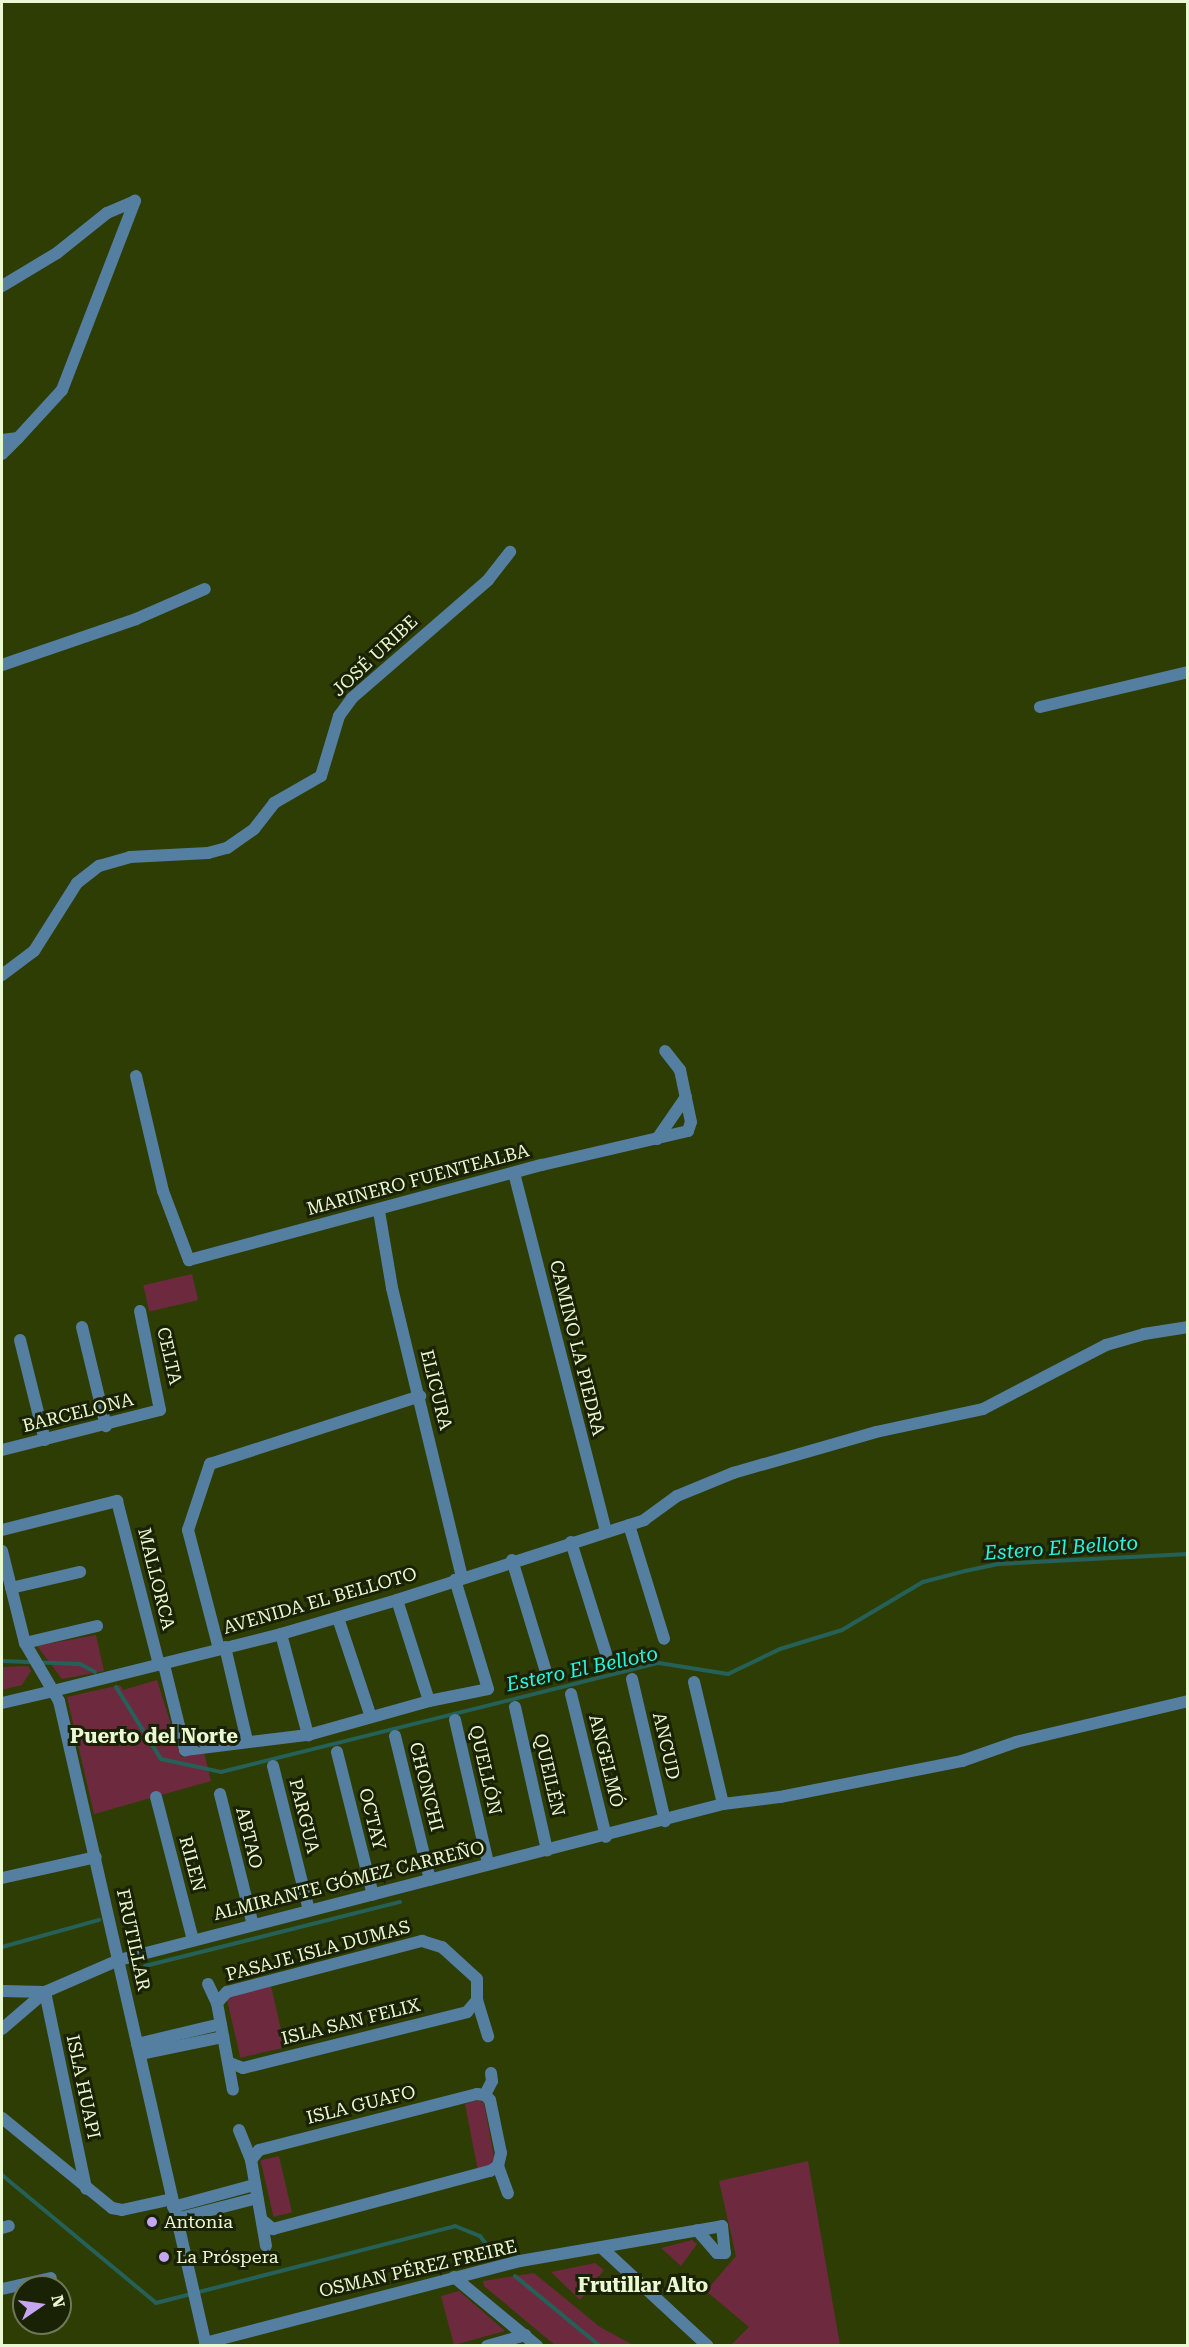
<!DOCTYPE html>
<html>
<head>
<meta charset="utf-8">
<style>
	body { margin:0 }
	#map { position:relative; width:1189px; height:2347px; overflow:hidden; background:#2e3d03; font-family:"Roboto Serif",serif }
	div>[style] { position:absolute }
	[style*='--x'] { left:calc(var(--x)*1px); top:calc(var(--y)*1px); width:calc(var(--w)*1px); rotate:calc(var(--a)*1deg) }
	.green>* { inset:0; background:#6d2a3e; transform-origin:0 0 }
	.stream>* { height:4px; margin:-2px; padding:0 2px; transform-origin:2px; border-radius:2px; background:#256159 }
	.minor>* { height:12px; margin:-6px; padding:0 6px; transform-origin:6px; border-radius:6px; background:#557fa1 }
	.tertiary>* { height:12px; margin:-6px; padding:0 6px; transform-origin:6px; border-radius:6px; background:#557fa1 }
	.dots>* { width:16px; height:16px; translate:-50% -50%; box-sizing:border-box; border:3px solid #192205; border-radius:50% }
	span { translate:-50% -50%; white-space:nowrap; text-align:center; line-height:1.15; -webkit-text-stroke:6px #192205; paint-order:stroke }
	.street-label { font-size:18px; color:#ebf8d4 }
	.poi-label { font-size:18px; color:#ebf8d4 }
	.left { translate:0 -50%; text-align:left }
	.water-label { font-size:20px; color:#2af5e0; font-style:italic }
	.neighbourhood-label { font-size:20px; color:#ebf8d4; font-weight:700 }
	.frame { position:absolute; inset:0; border:3px solid #ebf8d4; pointer-events:none }
	.north { position:absolute; left:12px; top:2275px; width:60px; height:60px; box-sizing:border-box; background:#192205; border:2px solid #6d7858; border-radius:50%; rotate:77deg; font-size:16px; font-weight:700; line-height:24px; text-align:center; color:#ebf8d4 }
	.north::after { content:''; display:block; margin:auto; width:21px; height:27px; background:#c6a6f0; clip-path:polygon(50% 0,100% 100%,50% 72%,0 100%) }
</style>
</head>
<body>
<div id="map">
	<div class="green">
		<div style="left:192px;top:1274px;width:27px;height:50px;rotate:77deg"></div>
		<div style="clip-path:polygon(96px 1635px,104px 1671px,62px 1679px,37px 1646px)"></div>
		<div style="clip-path:polygon(28px 1666px,31px 1671px,22px 1685px,2px 1690px,2px 1667px)"></div>
		<div style="clip-path:polygon(157px 1680px,181px 1757px,204px 1752px,211px 1781px,94px 1814px,67px 1697px,120px 1685px,123px 1690px)"></div>
		<div style="left:271px;top:1986px;width:63px;height:46px;rotate:77deg"></div>
		<div style="clip-path:polygon(479px 2100px,484px 2103px,495px 2162px,478px 2171px,465px 2104px)"></div>
		<div style="left:279px;top:2156px;width:58px;height:19px;rotate:77deg"></div>
		<div style="clip-path:polygon(808px 2161px,840px 2345px,731px 2345px,749px 2327px,706px 2291px,736px 2256px,719px 2181px)"></div>
		<div style="clip-path:polygon(692px 2240px,697px 2244px,681px 2266px,661px 2248px)"></div>
		<div style="clip-path:polygon(595px 2263px,604px 2270px,580px 2300px,551px 2272px)"></div>
		<div style="clip-path:polygon(534px 2273px,600px 2327px,633px 2345px,555px 2345px,484px 2286px,483px 2281px)"></div>
		<div style="clip-path:polygon(459px 2291px,505px 2331px,454px 2345px,441px 2296px)"></div>
	</div>
	<div class="stream">
		<div style="--x:2;--y:1661;--w:78;--a:2.2"></div>
		<div style="--x:80;--y:1664;--w:17;--a:28"></div>
		<div style="--x:116;--y:1687;--w:85;--a:58"></div>
		<div style="--x:161;--y:1759;--w:61;--a:12.2"></div>
		<div style="--x:221;--y:1772;--w:451;--a:-14"></div>
		<div style="--x:659;--y:1663;--w:70;--a:9.1"></div>
		<div style="--x:728;--y:1674;--w:58;--a:-25.7"></div>
		<div style="--x:780;--y:1649;--w:65;--a:-17"></div>
		<div style="--x:842;--y:1630;--w:94;--a:-30.7"></div>
		<div style="--x:923;--y:1582;--w:43;--a:-14.7"></div>
		<div style="--x:965;--y:1571;--w:35;--a:-12"></div>
		<div style="--x:999;--y:1564;--w:189;--a:-3"></div>
		<div style="--x:2;--y:1947;--w:101;--a:-15.6"></div>
		<div style="--x:145;--y:1966;--w:263;--a:-14.1"></div>
		<div style="--x:2;--y:2175;--w:200;--a:39.7"></div>
		<div style="--x:156;--y:2303;--w:309;--a:-14.4"></div>
		<div style="--x:455;--y:2226;--w:27;--a:22"></div>
		<div style="--x:480;--y:2236;--w:21;--a:53"></div>
		<div style="--x:515;--y:2276;--w:110;--a:39.5"></div>
	</div>
	<div class="minor">
		<div style="--x:2;--y:286;--w:64;--a:-31"></div>
		<div style="--x:57;--y:253;--w:64;--a:-38.7"></div>
		<div style="--x:107;--y:213;--w:30;--a:-23"></div>
		<div style="--x:2;--y:440;--w:16;--a:-7"></div>
		<div style="--x:18;--y:438;--w:65;--a:-47.5"></div>
		<div style="--x:62;--y:390;--w:203;--a:-68.9"></div>
		<div style="--x:2;--y:454;--w:23;--a:-45"></div>
		<div style="--x:2;--y:665;--w:142;--a:-18.9"></div>
		<div style="--x:136;--y:619;--w:75;--a:-23.5"></div>
		<div style="--x:1040;--y:707;--w:152;--a:-13.3"></div>
		<div style="--x:2;--y:975;--w:40;--a:-37"></div>
		<div style="--x:34;--y:951;--w:80;--a:-57.7"></div>
		<div style="--x:77;--y:883;--w:28;--a:-38"></div>
		<div style="--x:99;--y:866;--w:32;--a:-16"></div>
		<div style="--x:130;--y:857;--w:78;--a:-2.9"></div>
		<div style="--x:208;--y:853;--w:20;--a:-15"></div>
		<div style="--x:227;--y:848;--w:33;--a:-35"></div>
		<div style="--x:254;--y:829;--w:33;--a:-52"></div>
		<div style="--x:274;--y:803;--w:54;--a:-29.9"></div>
		<div style="--x:321;--y:776;--w:63;--a:-73.3"></div>
		<div style="--x:339;--y:716;--w:22;--a:-54"></div>
		<div style="--x:352;--y:698;--w:180;--a:-40.9"></div>
		<div style="--x:488;--y:580;--w:36;--a:-52"></div>
		<div style="--x:136;--y:1076;--w:118;--a:76.8"></div>
		<div style="--x:163;--y:1191;--w:74;--a:69.4"></div>
		<div style="--x:189;--y:1260;--w:366;--a:-15.1"></div>
		<div style="--x:542;--y:1165;--w:150;--a:-13.1"></div>
		<div style="--x:688;--y:1131;--w:9;--a:-72"></div>
		<div style="--x:691;--y:1122;--w:53;--a:-101.9"></div>
		<div style="--x:680;--y:1070;--w:24;--a:-128"></div>
		<div style="--x:657;--y:1139;--w:51;--a:-55.4"></div>
		<div style="--x:514;--y:1173;--w:370;--a:75.6"></div>
		<div style="--x:379;--y:1211;--w:78;--a:80.4"></div>
		<div style="--x:392;--y:1288;--w:297;--a:76.4"></div>
		<div style="--x:82;--y:1327;--w:102;--a:76.4"></div>
		<div style="--x:20;--y:1340;--w:103;--a:76"></div>
		<div style="--x:2;--y:1450;--w:163;--a:-14.2"></div>
		<div style="--x:160;--y:1410;--w:101;--a:-101.4"></div>
		<div style="--x:629;--y:1525;--w:119;--a:72.9"></div>
		<div style="--x:2;--y:1530;--w:119;--a:-14.2"></div>
		<div style="--x:117;--y:1501;--w:169;--a:75.6"></div>
		<div style="--x:571;--y:1542;--w:117;--a:72.6"></div>
		<div style="--x:2;--y:1551;--w:95;--a:76"></div>
		<div style="--x:25;--y:1643;--w:56;--a:59.7"></div>
		<div style="--x:53;--y:1691;--w:235;--a:-14"></div>
		<div style="--x:281;--y:1634;--w:121;--a:-16.3"></div>
		<div style="--x:397;--y:1600;--w:260;--a:-17.9"></div>
		<div style="--x:644;--y:1520;--w:41;--a:-36"></div>
		<div style="--x:677;--y:1496;--w:61;--a:-22.3"></div>
		<div style="--x:733;--y:1473;--w:149;--a:-16"></div>
		<div style="--x:876;--y:1432;--w:109;--a:-12.1"></div>
		<div style="--x:983;--y:1409;--w:139;--a:-27.5"></div>
		<div style="--x:1106;--y:1345;--w:40;--a:-16"></div>
		<div style="--x:1144;--y:1334;--w:45;--a:-9"></div>
		<div style="--x:512;--y:1560;--w:120;--a:73.1"></div>
		<div style="--x:11;--y:1588;--w:71;--a:-13.1"></div>
		<div style="--x:397;--y:1600;--w:106;--a:72.4"></div>
		<div style="--x:338;--y:1618;--w:104;--a:71.6"></div>
		<div style="--x:281;--y:1634;--w:105;--a:75"></div>
		<div style="--x:25;--y:1643;--w:74;--a:-13.3"></div>
		<div style="--x:225;--y:1647;--w:97;--a:76.8"></div>
		<div style="--x:219;--y:1649;--w:123;--a:-104.6"></div>
		<div style="--x:188;--y:1530;--w:70;--a:-71.6"></div>
		<div style="--x:210;--y:1464;--w:221;--a:-17.9"></div>
		<div style="--x:164;--y:1665;--w:88;--a:76.1"></div>
		<div style="--x:185;--y:1750;--w:124;--a:-7"></div>
		<div style="--x:308;--y:1735;--w:126;--a:-15.7"></div>
		<div style="--x:429;--y:1701;--w:60;--a:-11.5"></div>
		<div style="--x:488;--y:1689;--w:114;--a:-106.8"></div>
		<div style="--x:632;--y:1679;--w:146;--a:76.9"></div>
		<div style="--x:694;--y:1682;--w:125;--a:76.6"></div>
		<div style="--x:571;--y:1694;--w:147;--a:76.2"></div>
		<div style="--x:515;--y:1707;--w:147;--a:77.4"></div>
		<div style="--x:455;--y:1720;--w:147;--a:77"></div>
		<div style="--x:395;--y:1736;--w:148;--a:76.3"></div>
		<div style="--x:337;--y:1752;--w:147;--a:75.9"></div>
		<div style="--x:273;--y:1766;--w:148;--a:76"></div>
		<div style="--x:220;--y:1794;--w:135;--a:75.9"></div>
		<div style="--x:156;--y:1797;--w:148;--a:75.5"></div>
		<div style="--x:2;--y:1878;--w:96;--a:-12.6"></div>
		<div style="--x:119;--y:1960;--w:624;--a:-14.48"></div>
		<div style="--x:723;--y:1804;--w:57;--a:-7"></div>
		<div style="--x:780;--y:1797;--w:186;--a:-11.2"></div>
		<div style="--x:962;--y:1761;--w:57;--a:-19.4"></div>
		<div style="--x:1016;--y:1742;--w:177;--a:-13.4"></div>
		<div style="--x:208;--y:1984;--w:21;--a:65"></div>
		<div style="--x:217;--y:2003;--w:88;--a:79.6"></div>
		<div style="--x:2;--y:1991;--w:43;--a:1.3"></div>
		<div style="--x:45;--y:1992;--w:201;--a:78.2"></div>
		<div style="--x:217;--y:2003;--w:15;--a:-48"></div>
		<div style="--x:227;--y:1992;--w:202;--a:-14.7"></div>
		<div style="--x:422;--y:1941;--w:21;--a:17"></div>
		<div style="--x:442;--y:1947;--w:47;--a:42.4"></div>
		<div style="--x:477;--y:1979;--w:21;--a:90"></div>
		<div style="--x:477;--y:2000;--w:38;--a:73"></div>
		<div style="--x:137;--y:2044;--w:86;--a:-13.4"></div>
		<div style="--x:140;--y:2054;--w:85;--a:-11.6"></div>
		<div style="--x:230;--y:2063;--w:14;--a:21"></div>
		<div style="--x:243;--y:2068;--w:231;--a:-14"></div>
		<div style="--x:467;--y:2012;--w:16;--a:-50"></div>
		<div style="--x:491;--y:2073;--w:8;--a:83"></div>
		<div style="--x:492;--y:2081;--w:16;--a:117"></div>
		<div style="--x:485;--y:2095;--w:7;--a:45"></div>
		<div style="--x:490;--y:2100;--w:54;--a:78.3"></div>
		<div style="--x:501;--y:2153;--w:13;--a:103"></div>
		<div style="--x:498;--y:2166;--w:29;--a:70"></div>
		<div style="--x:2;--y:2118;--w:142;--a:39.3"></div>
		<div style="--x:112;--y:2208;--w:10;--a:11"></div>
		<div style="--x:122;--y:2210;--w:51;--a:-12.4"></div>
		<div style="--x:239;--y:2130;--w:32;--a:68"></div>
		<div style="--x:251;--y:2160;--w:87;--a:80.1"></div>
		<div style="--x:251;--y:2160;--w:13;--a:-51"></div>
		<div style="--x:259;--y:2150;--w:225;--a:-14.4"></div>
		<div style="--x:477;--y:2094;--w:8;--a:7"></div>
		<div style="--x:173;--y:2207;--w:84;--a:-15.2"></div>
		<div style="--x:176;--y:2219;--w:84;--a:-14.5"></div>
		<div style="--x:263;--y:2221;--w:13;--a:39"></div>
		<div style="--x:273;--y:2229;--w:225;--a:-15"></div>
		<div style="--x:490;--y:2171;--w:9;--a:-32"></div>
		<div style="--x:2;--y:2228;--w:7;--a:-16"></div>
		<div style="--x:602;--y:2248;--w:144;--a:42.8"></div>
		<div style="--x:454;--y:2277;--w:108;--a:39.7"></div>
		<div style="--x:2;--y:2289;--w:50;--a:-12.7"></div>
		<div style="--x:205;--y:2343;--w:325;--a:-14.6"></div>
		<div style="--x:520;--y:2261;--w:205;--a:-9.8"></div>
		<div style="--x:722;--y:2226;--w:27;--a:84"></div>
		<div style="--x:725;--y:2253;--w:8;--a:180"></div>
		<div style="--x:717;--y:2253;--w:30;--a:-131"></div>
		<div style="--x:487;--y:2346;--w:40;--a:-16"></div>
	</div>
	<div class="tertiary">
		<div style="--x:2;--y:1703;--w:52;--a:-13.2"></div>
		<div style="--x:53;--y:1691;--w:12;--a:59"></div>
		<div style="--x:59;--y:1701;--w:662;--a:77.16"></div>
		<div style="--x:2;--y:2029;--w:57;--a:-40.7"></div>
		<div style="--x:45;--y:1992;--w:81;--a:-23.4"></div>
	</div>
	<div class="dots">
		<div style="left:152px;top:2222px;background:#c6a6f0"></div>
		<div style="left:164px;top:2257px;background:#c6a6f0"></div>
	</div>
	<div class="street-label">
		<span style="left:375px;top:656px;rotate:-43deg">JOSÉ URIBE</span>
		<span style="left:418px;top:1180px;rotate:-15deg">MARINERO FUENTEALBA</span>
		<span style="left:577px;top:1348px;rotate:76deg">CAMINO LA PIEDRA</span>
		<span style="left:169px;top:1356px;rotate:77deg">CELTA</span>
		<span style="left:436px;top:1390px;rotate:76deg">ELICURA</span>
		<span style="left:78px;top:1413px;rotate:-14deg">BARCELONA</span>
		<span style="left:156px;top:1579px;rotate:76deg">MALLORCA</span>
		<span style="left:320px;top:1601px;rotate:-16deg">AVENIDA EL BELLOTO</span>
		<span style="left:666px;top:1746px;rotate:77deg">ANCUD</span>
		<span style="left:606px;top:1761px;rotate:76deg">ANGELMÓ</span>
		<span style="left:485px;top:1770px;rotate:77deg">QUELLÓN</span>
		<span style="left:549px;top:1775px;rotate:77deg">QUEILÉN</span>
		<span style="left:426px;top:1787px;rotate:76deg">CHONCHI</span>
		<span style="left:304px;top:1816px;rotate:76deg">PARGUA</span>
		<span style="left:372px;top:1819px;rotate:76deg">OCTAY</span>
		<span style="left:249px;top:1838px;rotate:76deg">ABTAO</span>
		<span style="left:192px;top:1864px;rotate:75deg">RILEN</span>
		<span style="left:349px;top:1881px;rotate:-14deg">ALMIRANTE GÓMEZ CARREÑO</span>
		<span style="left:133px;top:1940px;rotate:78deg">FRUTILLAR</span>
		<span style="left:318px;top:1951px;rotate:-15deg">PASAJE ISLA DUMAS</span>
		<span style="left:351px;top:2022px;rotate:-14deg">ISLA SAN FELIX</span>
		<span style="left:83px;top:2087px;rotate:78deg">ISLA HUAPI</span>
		<span style="left:361px;top:2105px;rotate:-14deg">ISLA GUAFO</span>
		<span style="left:418px;top:2269px;rotate:-13deg">OSMAN PÉREZ FREIRE</span>
	</div>
	<div class="poi-label">
		<span class="left" style="left:164px;top:2222px">Antonia</span>
		<span class="left" style="left:176px;top:2257px">La Próspera</span>
	</div>
	<div class="water-label">
		<span style="left:1061px;top:1548px;rotate:-4deg">Estero El Belloto</span>
		<span style="left:582px;top:1669px;rotate:-12deg">Estero El Belloto</span>
	</div>
	<div class="neighbourhood-label">
		<span style="left:154px;top:1736px">Puerto del Norte</span>
		<span style="left:643px;top:2285px">Frutillar Alto</span>
	</div>
	<div class="frame"></div>
	<div class="north">N</div>
</div>
</body>
</html>
